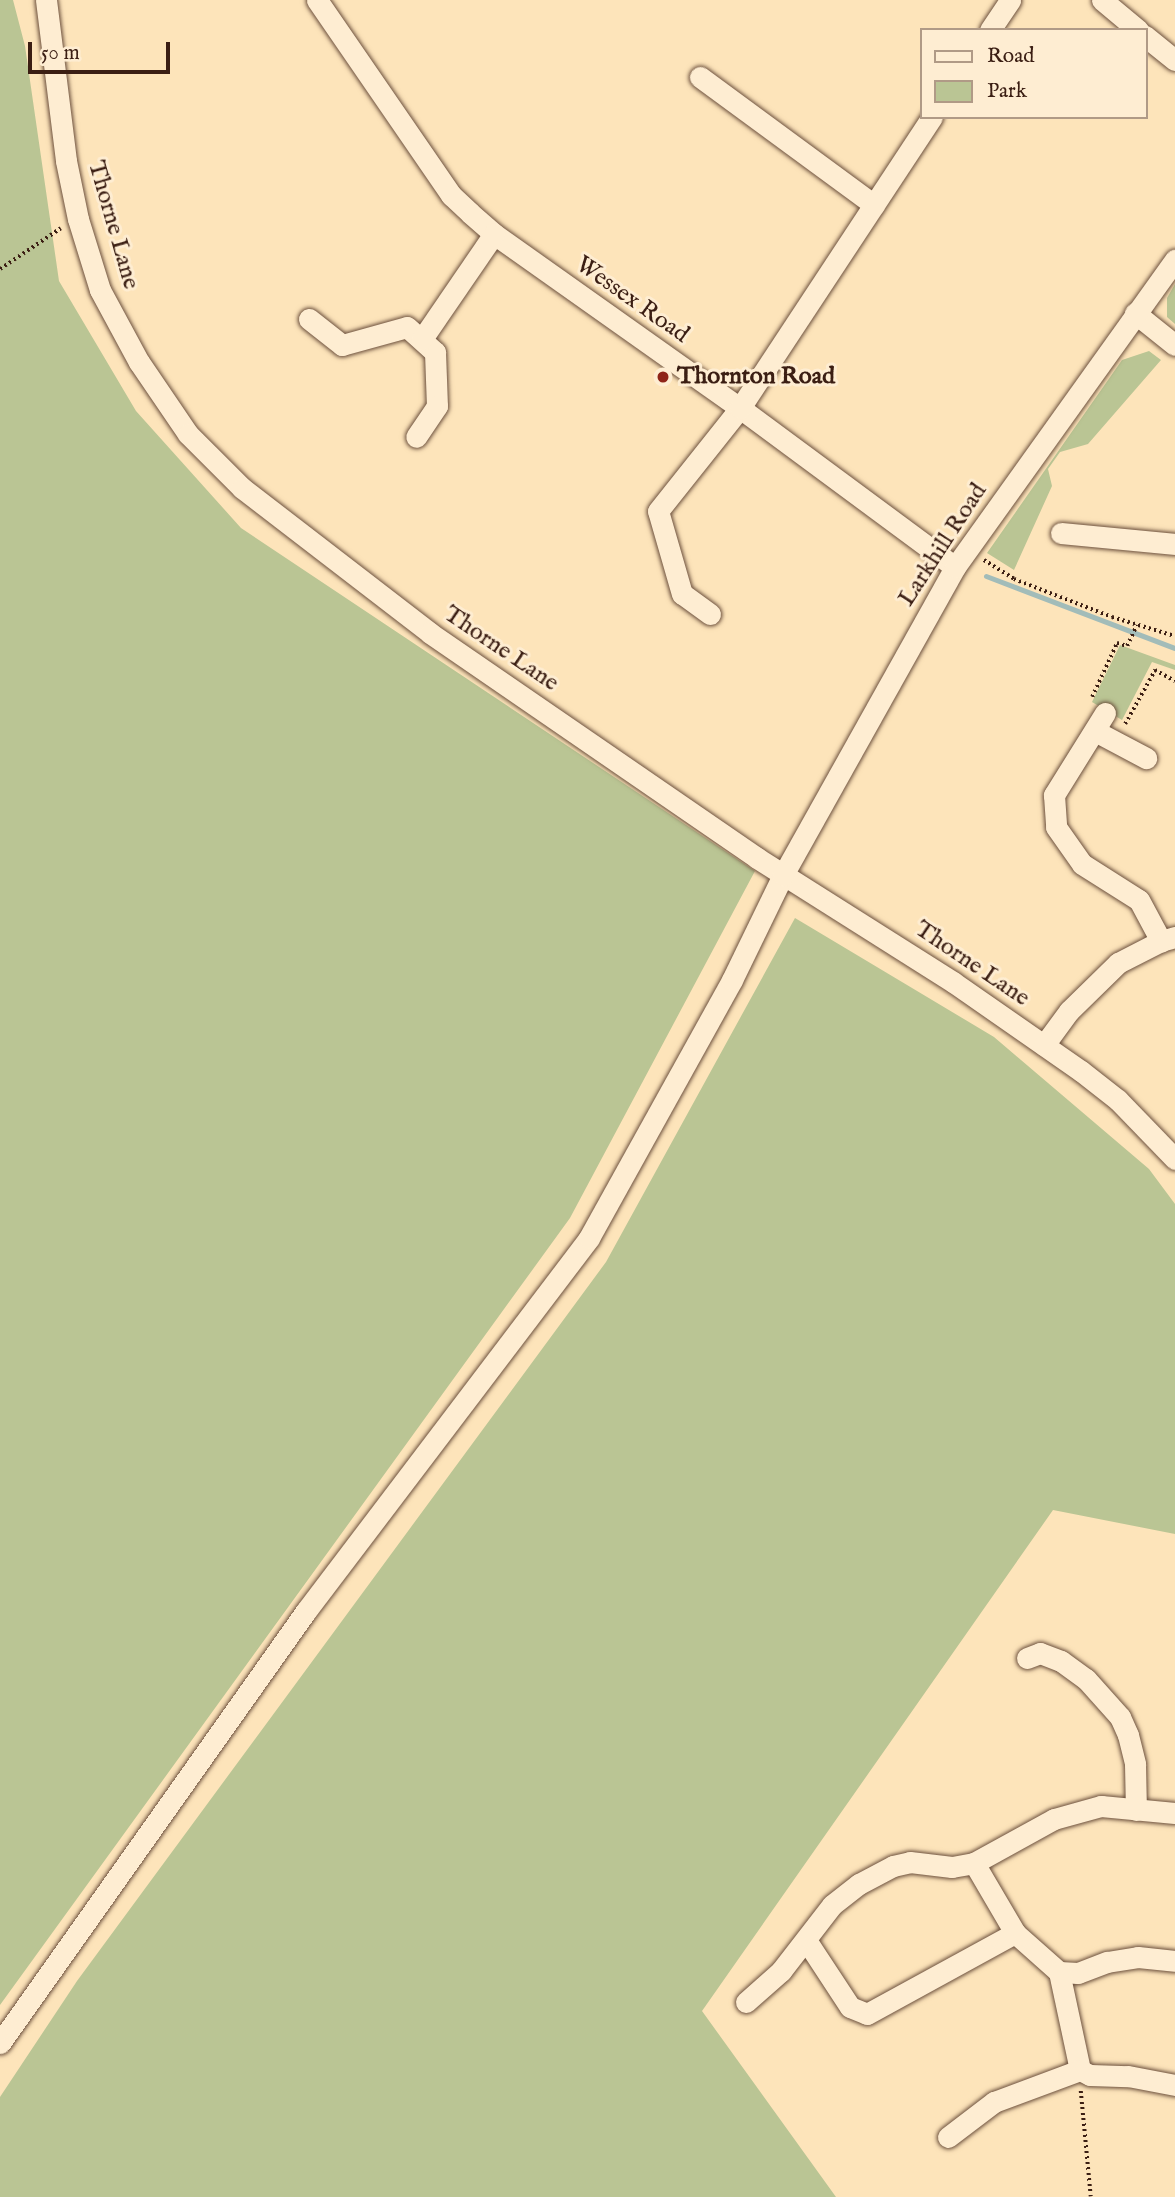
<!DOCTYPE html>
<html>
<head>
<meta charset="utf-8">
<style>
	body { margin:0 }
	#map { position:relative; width:1175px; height:2197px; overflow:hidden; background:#fde4ba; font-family:"IM FELL English",serif }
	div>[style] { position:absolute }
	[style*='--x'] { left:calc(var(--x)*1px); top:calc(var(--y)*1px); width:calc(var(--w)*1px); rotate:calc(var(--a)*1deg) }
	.green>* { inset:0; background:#bac594 }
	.stream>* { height:5px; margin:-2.5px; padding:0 2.5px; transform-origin:2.5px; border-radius:2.5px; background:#a2bcb9 }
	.path>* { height:3.5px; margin-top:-1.75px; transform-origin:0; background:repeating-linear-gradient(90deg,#3b1e13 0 2px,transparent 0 5.5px) }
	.roads { filter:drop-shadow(0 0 2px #6c503d) drop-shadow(0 0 2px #6c503d) }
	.minor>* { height:21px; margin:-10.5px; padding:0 10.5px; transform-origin:10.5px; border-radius:10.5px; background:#feedd2 }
	.dots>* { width:19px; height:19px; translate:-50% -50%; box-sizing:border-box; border:4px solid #feedd2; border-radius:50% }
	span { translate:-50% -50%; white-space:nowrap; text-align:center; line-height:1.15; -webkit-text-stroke:6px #feedd2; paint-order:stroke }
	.street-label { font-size:24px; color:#3b1e13 }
	.poi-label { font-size:24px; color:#3b1e13; font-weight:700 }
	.left { translate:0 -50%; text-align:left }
	.legend { position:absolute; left:920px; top:28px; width:228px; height:91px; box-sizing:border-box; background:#feedd2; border:2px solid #b09a86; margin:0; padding:9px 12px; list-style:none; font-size:21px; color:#3b1e13 }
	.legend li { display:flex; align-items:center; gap:14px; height:35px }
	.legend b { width:35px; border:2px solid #b09a86 }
	.scale { position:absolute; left:28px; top:42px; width:142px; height:32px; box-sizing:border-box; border:4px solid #3b1e13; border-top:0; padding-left:9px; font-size:21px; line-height:24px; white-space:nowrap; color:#3b1e13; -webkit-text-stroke:5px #feedd2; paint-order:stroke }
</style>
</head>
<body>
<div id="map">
	<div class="green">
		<div style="clip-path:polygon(0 0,13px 0,25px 46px,59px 281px,136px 411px,241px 528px,755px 871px,570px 1218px,0 2005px)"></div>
		<div style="clip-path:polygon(1175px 284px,1175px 324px,1167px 317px,1167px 298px)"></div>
		<div style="clip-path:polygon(1149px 351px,1161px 360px,1088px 444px,1060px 452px,1048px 469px,1052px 486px,1014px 570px,987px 553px,1122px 360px)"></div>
		<div style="clip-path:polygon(1120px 645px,1175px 665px,1175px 670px,1152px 662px,1122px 720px,1092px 702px)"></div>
		<div style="clip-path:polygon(795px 918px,994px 1037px,1149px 1169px,1175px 1204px,1175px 1534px,1053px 1510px,702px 2011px,836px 2197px,0 2197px,0 2097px,77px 1981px,606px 1262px)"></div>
	</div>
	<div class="stream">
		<div style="--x:986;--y:576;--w:202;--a:20.9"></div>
	</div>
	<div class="path">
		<div style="--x:0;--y:269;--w:73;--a:-33.9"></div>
		<div style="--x:984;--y:560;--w:36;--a:32"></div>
		<div style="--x:1014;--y:579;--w:105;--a:21.2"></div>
		<div style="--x:1112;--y:617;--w:66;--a:16.8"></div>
		<div style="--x:1092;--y:697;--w:60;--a:-65.2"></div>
		<div style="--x:1117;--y:643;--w:10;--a:17"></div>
		<div style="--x:1127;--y:646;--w:23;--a:-65"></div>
		<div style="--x:1125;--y:724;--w:62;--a:-60.9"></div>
		<div style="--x:1155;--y:670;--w:23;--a:29"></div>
		<div style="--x:1081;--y:2091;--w:106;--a:84.6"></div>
	</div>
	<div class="roads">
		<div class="minor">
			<div style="--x:46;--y:0;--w:162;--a:82.9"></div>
			<div style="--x:66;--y:161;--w:59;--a:78.3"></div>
			<div style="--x:78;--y:219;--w:74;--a:72.8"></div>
			<div style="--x:100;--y:290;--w:82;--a:61.6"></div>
			<div style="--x:139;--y:362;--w:87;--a:55.8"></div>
			<div style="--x:188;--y:434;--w:76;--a:45"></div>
			<div style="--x:242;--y:488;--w:237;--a:37.6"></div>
			<div style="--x:430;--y:633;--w:397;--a:34.5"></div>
			<div style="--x:757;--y:858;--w:232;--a:32.3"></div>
			<div style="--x:953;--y:982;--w:156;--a:34.8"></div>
			<div style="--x:1081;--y:1071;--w:47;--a:38.1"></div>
			<div style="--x:1118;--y:1100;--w:82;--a:46"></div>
			<div style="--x:317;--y:0;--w:237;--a:55.5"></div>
			<div style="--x:451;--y:195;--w:26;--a:43"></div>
			<div style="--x:470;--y:213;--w:32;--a:41"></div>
			<div style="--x:494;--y:234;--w:301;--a:35.3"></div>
			<div style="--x:740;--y:408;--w:267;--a:36.5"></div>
			<div style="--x:1102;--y:0;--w:47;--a:39.8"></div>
			<div style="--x:990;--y:30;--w:36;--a:-56"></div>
			<div style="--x:1145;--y:36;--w:38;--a:39"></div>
			<div style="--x:700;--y:77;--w:216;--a:36.3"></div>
			<div style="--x:1135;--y:313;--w:51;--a:38.7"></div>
			<div style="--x:309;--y:319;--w:42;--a:38.2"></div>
			<div style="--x:342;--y:345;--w:67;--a:-15.5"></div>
			<div style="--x:407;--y:327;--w:38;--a:42"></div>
			<div style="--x:435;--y:352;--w:54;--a:87.9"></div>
			<div style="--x:437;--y:406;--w:37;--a:124"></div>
			<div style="--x:422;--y:339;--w:127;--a:-55.6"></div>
			<div style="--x:1061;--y:533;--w:115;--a:5.5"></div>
			<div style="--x:710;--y:614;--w:34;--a:-144"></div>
			<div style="--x:682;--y:594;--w:86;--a:-106.1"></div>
			<div style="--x:658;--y:511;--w:132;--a:-51.5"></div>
			<div style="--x:740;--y:408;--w:349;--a:-56.6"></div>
			<div style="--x:1105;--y:713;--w:97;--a:121.9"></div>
			<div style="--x:1054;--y:795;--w:32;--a:86"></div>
			<div style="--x:1056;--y:827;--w:45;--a:54.9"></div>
			<div style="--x:1082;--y:864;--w:67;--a:32.3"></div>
			<div style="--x:1139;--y:900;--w:47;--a:61.8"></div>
			<div style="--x:1095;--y:731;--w:58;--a:27.9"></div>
			<div style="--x:1044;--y:1045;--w:42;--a:-53.7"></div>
			<div style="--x:1069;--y:1011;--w:69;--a:-44.4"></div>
			<div style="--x:1118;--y:963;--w:48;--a:-27.1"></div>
			<div style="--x:1161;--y:941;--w:15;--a:-16"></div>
			<div style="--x:1027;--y:1658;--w:14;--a:-21"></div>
			<div style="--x:1040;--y:1653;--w:22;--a:21"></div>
			<div style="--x:1061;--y:1661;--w:31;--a:36"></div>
			<div style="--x:1086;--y:1679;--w:51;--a:48.2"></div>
			<div style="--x:1120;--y:1717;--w:20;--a:66"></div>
			<div style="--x:1128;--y:1735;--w:30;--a:76"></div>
			<div style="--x:1135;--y:1764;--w:46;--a:88.8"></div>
			<div style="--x:974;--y:1863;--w:81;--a:59.6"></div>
			<div style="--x:1015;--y:1933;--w:59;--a:41.6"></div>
			<div style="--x:1059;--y:1972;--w:19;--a:3"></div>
			<div style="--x:1078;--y:1973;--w:31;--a:-21"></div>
			<div style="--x:1107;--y:1962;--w:31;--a:-9"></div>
			<div style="--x:1138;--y:1957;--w:37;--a:6"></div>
			<div style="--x:806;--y:1940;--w:80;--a:56.7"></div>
			<div style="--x:850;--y:2007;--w:18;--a:22"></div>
			<div style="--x:867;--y:2014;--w:169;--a:-28.7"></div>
			<div style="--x:1059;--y:1972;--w:100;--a:77.9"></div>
			<div style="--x:746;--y:2002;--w:47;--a:-41.5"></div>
			<div style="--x:781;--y:1971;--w:83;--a:-52.3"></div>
			<div style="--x:832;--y:1905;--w:34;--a:-38"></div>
			<div style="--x:859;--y:1884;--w:38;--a:-28"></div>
			<div style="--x:893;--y:1866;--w:17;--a:-13"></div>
			<div style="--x:910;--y:1862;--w:42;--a:6.8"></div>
			<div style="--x:952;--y:1867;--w:22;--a:-10"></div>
			<div style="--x:974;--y:1863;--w:91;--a:-28.8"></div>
			<div style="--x:1054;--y:1819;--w:49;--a:-15.5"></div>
			<div style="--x:1101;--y:1806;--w:74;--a:5.4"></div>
			<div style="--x:0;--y:2043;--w:529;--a:-54.69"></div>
			<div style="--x:306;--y:1611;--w:468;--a:-52.8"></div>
			<div style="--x:589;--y:1238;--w:295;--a:-61"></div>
			<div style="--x:732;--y:980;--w:117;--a:-64.1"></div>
			<div style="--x:783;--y:875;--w:353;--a:-60.8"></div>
			<div style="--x:955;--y:567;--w:378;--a:-54.4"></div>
			<div style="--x:948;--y:2137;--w:58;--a:-37.3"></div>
			<div style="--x:994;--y:2102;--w:92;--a:-20.4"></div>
			<div style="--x:1080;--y:2070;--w:11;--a:27"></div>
			<div style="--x:1090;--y:2075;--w:38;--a:2"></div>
			<div style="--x:1128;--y:2076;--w:48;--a:10.8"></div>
		</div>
	</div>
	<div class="dots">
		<div style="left:663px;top:377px;background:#8f2418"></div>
	</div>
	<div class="street-label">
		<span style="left:113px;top:225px;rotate:74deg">Thorne Lane</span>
		<span style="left:632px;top:300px;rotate:35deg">Wessex Road</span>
		<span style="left:943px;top:545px;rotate:-57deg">Larkhill Road</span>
		<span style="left:501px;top:649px;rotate:34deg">Thorne Lane</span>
		<span style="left:972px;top:964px;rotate:34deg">Thorne Lane</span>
	</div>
	<div class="poi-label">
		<span class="left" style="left:677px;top:377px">Thornton Road</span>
	</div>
	<ul class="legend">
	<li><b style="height:9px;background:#feedd2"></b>Road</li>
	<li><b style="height:19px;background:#bac594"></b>Park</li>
	</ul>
	<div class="scale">50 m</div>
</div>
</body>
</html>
